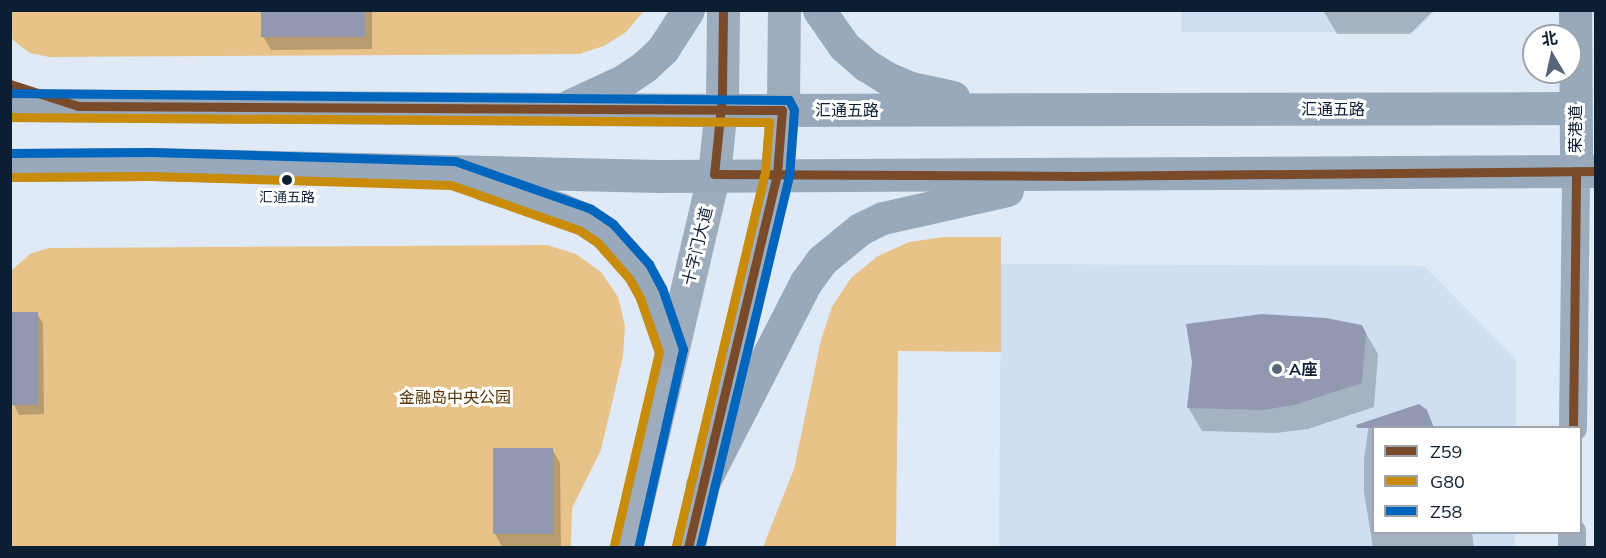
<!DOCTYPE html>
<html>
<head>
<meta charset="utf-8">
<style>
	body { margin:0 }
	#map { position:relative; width:1606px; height:558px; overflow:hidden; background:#dfeaf6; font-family:Mulish,"Noto Sans SC",sans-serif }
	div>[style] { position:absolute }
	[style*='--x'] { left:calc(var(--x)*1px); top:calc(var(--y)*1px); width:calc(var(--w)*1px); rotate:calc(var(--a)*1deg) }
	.built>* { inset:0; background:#cfdff2 }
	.green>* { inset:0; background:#e7c389 }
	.shadow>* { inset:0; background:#0003 }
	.building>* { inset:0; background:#9198b0; transform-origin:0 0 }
	.minor>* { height:28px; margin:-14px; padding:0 14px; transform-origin:14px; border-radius:14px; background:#9eadbe }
	.tertiary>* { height:33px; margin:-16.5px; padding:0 16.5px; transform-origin:16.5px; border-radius:16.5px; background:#9eadbe }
	.secondary>* { height:33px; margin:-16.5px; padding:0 16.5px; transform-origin:16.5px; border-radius:16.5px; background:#98a9bc }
	.bus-1>* { height:9px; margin:-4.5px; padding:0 4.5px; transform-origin:4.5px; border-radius:4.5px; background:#7a4b2a }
	.bus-2>* { height:9px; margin:-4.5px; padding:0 4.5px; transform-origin:4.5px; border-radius:4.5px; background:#c88b0a }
	.bus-3>* { height:9px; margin:-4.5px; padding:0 4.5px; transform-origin:4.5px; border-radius:4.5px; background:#0065bd }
	.dots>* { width:16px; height:16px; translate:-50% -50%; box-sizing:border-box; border:3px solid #fff; border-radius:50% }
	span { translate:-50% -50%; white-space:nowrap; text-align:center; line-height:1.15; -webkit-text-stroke:6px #fff; paint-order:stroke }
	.bus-label { font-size:14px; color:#0c1e32 }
	.street-label { font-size:16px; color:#0c1e32 }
	.poi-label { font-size:16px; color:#0c1e32; font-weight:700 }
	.left { translate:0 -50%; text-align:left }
	.park-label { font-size:16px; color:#563603 }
	.frame { position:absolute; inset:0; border:12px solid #0c1e32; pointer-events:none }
	.legend { position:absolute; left:1372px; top:426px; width:210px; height:108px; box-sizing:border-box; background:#fff; border:2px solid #9ea5ad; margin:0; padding:8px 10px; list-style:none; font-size:18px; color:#0c1e32 }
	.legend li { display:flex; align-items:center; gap:12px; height:30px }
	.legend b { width:30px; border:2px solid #9ea5ad }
	.north { position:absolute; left:1522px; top:24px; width:60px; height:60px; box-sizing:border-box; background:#fff; border:2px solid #9ea5ad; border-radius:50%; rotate:351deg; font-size:16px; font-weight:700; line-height:24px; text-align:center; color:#0c1e32 }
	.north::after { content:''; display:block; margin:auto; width:21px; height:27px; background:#566577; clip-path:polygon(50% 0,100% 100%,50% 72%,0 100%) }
</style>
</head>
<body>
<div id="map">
	<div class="built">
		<div style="clip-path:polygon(1181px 11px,1181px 10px,1436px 11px,1415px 32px,1181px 32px)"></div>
		<div style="clip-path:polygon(1001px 264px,1424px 266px,1516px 359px,1516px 427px,1374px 428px,1374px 532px,1515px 533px,1515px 547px,999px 548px)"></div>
	</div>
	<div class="green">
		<div style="clip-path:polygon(10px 11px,644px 11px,626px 32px,604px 46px,579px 54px,49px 57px,30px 53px,14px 41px,11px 37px)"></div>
		<div style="clip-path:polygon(944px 237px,1001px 237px,1001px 352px,898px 351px,896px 547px,763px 547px,794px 469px,821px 340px,832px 307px,851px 278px,878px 256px,909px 242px)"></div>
		<div style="clip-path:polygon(547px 245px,576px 254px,601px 272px,618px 297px,625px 326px,623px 356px,601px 450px,572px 508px,571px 547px,11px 548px,11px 271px,30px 254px,49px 248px)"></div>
	</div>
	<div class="shadow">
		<div style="clip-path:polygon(263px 10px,372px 10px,372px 49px,271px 50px,263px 36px)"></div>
		<div style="clip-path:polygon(1323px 10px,1434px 10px,1410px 34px,1337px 34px)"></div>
		<div style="clip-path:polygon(37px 314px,43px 323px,44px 414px,19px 415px,14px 405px)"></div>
		<div style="clip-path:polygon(1364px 330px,1378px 354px,1374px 407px,1308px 429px,1276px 433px,1202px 431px,1188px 407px)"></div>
		<div style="clip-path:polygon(1410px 407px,1423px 408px,1374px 428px,1374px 532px,1472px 532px,1474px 548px,1373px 548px,1364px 492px,1364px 459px,1369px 424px)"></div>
		<div style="clip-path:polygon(552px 449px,560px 463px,561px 548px,503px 548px,495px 534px,494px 450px)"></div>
	</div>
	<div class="building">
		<div style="left:261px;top:10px;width:104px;height:27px"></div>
		<div style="left:11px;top:312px;width:27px;height:93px"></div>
		<div style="clip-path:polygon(1262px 314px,1326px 318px,1362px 325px,1366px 333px,1362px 383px,1294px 405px,1262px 410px,1187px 408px,1192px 362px,1186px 324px)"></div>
		<div style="clip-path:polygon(1419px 404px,1427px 410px,1434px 428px,1357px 428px,1356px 425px)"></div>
		<div style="left:493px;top:448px;width:60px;height:86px"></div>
	</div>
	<div class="minor">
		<div style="--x:1573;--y:428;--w:257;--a:-89.3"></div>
		<div style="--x:1572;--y:548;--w:16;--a:-90"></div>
	</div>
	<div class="tertiary">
		<div style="--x:626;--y:548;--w:384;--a:-76.8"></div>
		<div style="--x:714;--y:174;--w:77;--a:-84.1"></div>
		<div style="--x:722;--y:97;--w:87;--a:-89.3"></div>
		<div style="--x:688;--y:548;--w:384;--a:-76.6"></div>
		<div style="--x:777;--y:174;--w:73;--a:-85.3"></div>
		<div style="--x:783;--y:101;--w:91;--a:-89.4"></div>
	</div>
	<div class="secondary">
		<div style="--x:819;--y:10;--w:44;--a:55.2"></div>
		<div style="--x:844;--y:46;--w:29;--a:41"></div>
		<div style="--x:866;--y:65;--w:25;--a:32"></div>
		<div style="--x:887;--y:78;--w:26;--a:23"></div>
		<div style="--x:911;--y:88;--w:43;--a:12.1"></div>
		<div style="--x:1575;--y:10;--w:161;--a:89.6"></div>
		<div style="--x:10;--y:105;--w:711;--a:0.4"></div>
		<div style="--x:721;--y:110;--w:854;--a:-0.13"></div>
		<div style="--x:571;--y:105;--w:57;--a:-24.8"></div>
		<div style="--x:623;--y:81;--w:27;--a:-34"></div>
		<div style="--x:645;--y:66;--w:25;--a:-43"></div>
		<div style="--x:663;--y:49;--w:46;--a:-57.3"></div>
		<div style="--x:10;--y:165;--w:141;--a:-0.4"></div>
		<div style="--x:151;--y:164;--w:508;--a:1.35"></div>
		<div style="--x:659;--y:176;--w:937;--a:-0.31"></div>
		<div style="--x:483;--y:184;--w:81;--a:18"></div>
		<div style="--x:560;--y:209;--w:26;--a:23"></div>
		<div style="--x:584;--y:219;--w:25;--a:34"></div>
		<div style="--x:605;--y:233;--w:51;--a:48.2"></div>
		<div style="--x:639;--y:271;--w:25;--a:61"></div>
		<div style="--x:651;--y:293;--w:61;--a:71"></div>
		<div style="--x:702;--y:485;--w:228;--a:-62.9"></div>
		<div style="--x:806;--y:282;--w:26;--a:-54"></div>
		<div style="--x:821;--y:261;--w:50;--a:-39.4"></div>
		<div style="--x:860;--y:229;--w:25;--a:-26"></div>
		<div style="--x:883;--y:218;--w:127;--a:-12.7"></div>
	</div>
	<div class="bus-1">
		<div style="--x:723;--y:10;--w:87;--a:90.7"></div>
		<div style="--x:722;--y:97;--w:77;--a:95.9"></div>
		<div style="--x:714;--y:174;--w:361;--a:0.3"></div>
		<div style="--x:1075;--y:176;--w:521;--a:-0.55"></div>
		<div style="--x:10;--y:84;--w:71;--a:17.9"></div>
		<div style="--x:78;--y:106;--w:704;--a:0.33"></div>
		<div style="--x:782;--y:110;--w:64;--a:94.5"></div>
		<div style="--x:777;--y:174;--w:384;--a:103.4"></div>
		<div style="--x:1573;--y:428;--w:257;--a:-89.3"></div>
	</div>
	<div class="bus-2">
		<div style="--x:10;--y:117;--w:759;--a:0.38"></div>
		<div style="--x:769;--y:122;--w:50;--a:94.6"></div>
		<div style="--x:765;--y:172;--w:383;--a:103.4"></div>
		<div style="--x:10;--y:177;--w:141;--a:-0.4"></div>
		<div style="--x:151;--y:176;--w:300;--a:1.7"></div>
		<div style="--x:451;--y:185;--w:136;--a:19.4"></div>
		<div style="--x:579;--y:230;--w:22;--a:34"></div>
		<div style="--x:597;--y:242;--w:48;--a:48.4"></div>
		<div style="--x:629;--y:278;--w:23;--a:61"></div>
		<div style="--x:640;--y:298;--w:57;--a:70.6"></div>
		<div style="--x:659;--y:352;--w:198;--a:103.1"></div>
	</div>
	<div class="bus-3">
		<div style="--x:10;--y:93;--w:779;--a:0.51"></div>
		<div style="--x:789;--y:100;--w:11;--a:63"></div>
		<div style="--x:794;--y:110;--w:66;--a:94.3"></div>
		<div style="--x:789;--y:176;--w:382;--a:103.5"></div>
		<div style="--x:10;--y:153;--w:141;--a:-0.4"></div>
		<div style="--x:151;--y:152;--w:304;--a:1.7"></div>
		<div style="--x:455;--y:161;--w:144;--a:19.4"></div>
		<div style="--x:591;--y:209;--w:27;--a:34"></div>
		<div style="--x:613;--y:224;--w:54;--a:48"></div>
		<div style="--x:649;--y:264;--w:27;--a:62"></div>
		<div style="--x:662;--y:288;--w:65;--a:71"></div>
		<div style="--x:683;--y:349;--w:204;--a:102.7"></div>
	</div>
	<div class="dots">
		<div style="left:287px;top:180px;background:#0c1e32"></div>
		<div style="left:1277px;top:369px;background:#566577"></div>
	</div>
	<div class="bus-label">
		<span style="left:287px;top:197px">汇通五路</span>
	</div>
	<div class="street-label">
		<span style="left:1333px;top:109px">汇通五路</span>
		<span style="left:847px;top:110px">汇通五路</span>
		<span style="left:1575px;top:129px;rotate:-90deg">荣港道</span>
		<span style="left:697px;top:246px;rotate:-76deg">十字门大道</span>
	</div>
	<div class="poi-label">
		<span class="left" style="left:1289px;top:369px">A座</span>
	</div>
	<div class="park-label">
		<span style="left:455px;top:397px">金融岛中央公园</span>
	</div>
	<div class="frame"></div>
	<ul class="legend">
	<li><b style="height:8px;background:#7a4b2a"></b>Z59</li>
	<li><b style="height:8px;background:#c88b0a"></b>G80</li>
	<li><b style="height:8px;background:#0065bd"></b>Z58</li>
	</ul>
	<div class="north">北</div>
</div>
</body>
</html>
